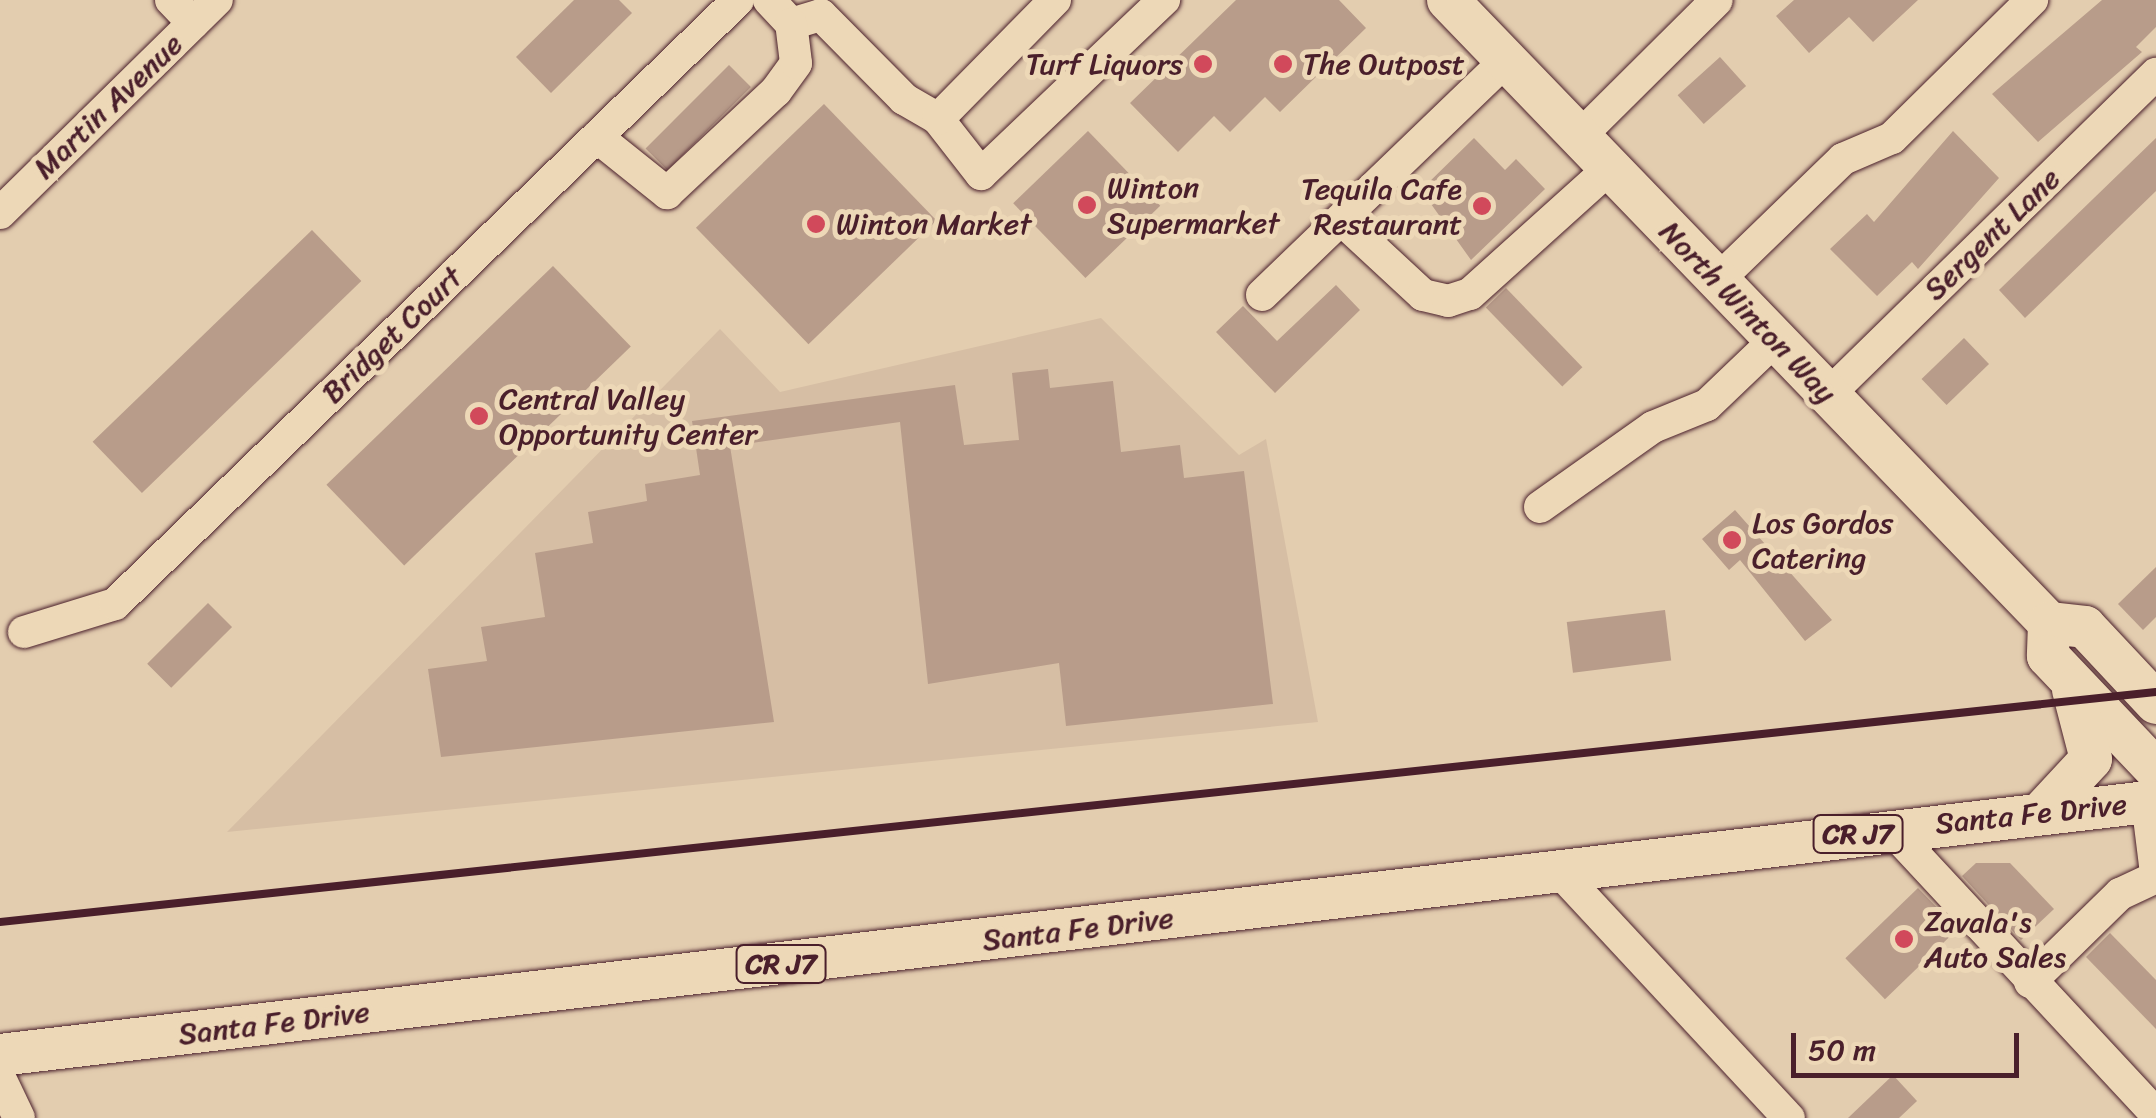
<!DOCTYPE html>
<html>
<head>
<meta charset="utf-8">
<style>
	body { margin:0 }
	#map { position:relative; width:2156px; height:1118px; overflow:hidden; background:#e3cdaf; font-family:Sriracha,sans-serif }
	div>[style] { position:absolute }
	[style*='--x'] { left:calc(var(--x)*1px); top:calc(var(--y)*1px); width:calc(var(--w)*1px); rotate:calc(var(--a)*1deg) }
	.built>* { inset:0; background:#d6bea4 }
	.building>* { inset:0; background:#b89c8a; transform-origin:0 0 }
	.roads { filter:drop-shadow(0 0 2px #4a1f2b) drop-shadow(0 0 2px #4a1f2b) }
	.minor>* { height:32px; margin:-16px; padding:0 16px; transform-origin:16px; border-radius:16px; background:#edd8b7 }
	.major>* { height:42px; margin:-21px; padding:0 21px; transform-origin:21px; border-radius:21px; background:#edd8b7 }
	.rail>* { height:8px; margin:-4px; padding:0 4px; transform-origin:4px; border-radius:4px; background:#4a1f2b }
	.dots>* { width:28px; height:28px; translate:-50% -50%; box-sizing:border-box; border:5px solid #edd8b7; border-radius:50% }
	span { translate:-50% -50%; white-space:nowrap; text-align:center; line-height:1.15; -webkit-text-stroke:10px #edd8b7; paint-order:stroke }
	.shield-label span { padding:2px 8px; background:#edd8b7; border:2px solid; border-radius:8px; -webkit-text-stroke-width:0 }
	.shield-label { font-size:28px; color:#4a1f2b; font-weight:700 }
	.poi-label { font-size:30px; color:#4a1f2b }
	.right { translate:-100% -50%; text-align:right }
	.left { translate:0 -50%; text-align:left }
	.street-label { font-size:30px; color:#4a1f2b }
	.scale { position:absolute; left:1791px; top:1033px; width:228px; height:45px; box-sizing:border-box; border:5px solid #4a1f2b; border-top:0; padding-left:12px; font-size:30px; line-height:35px; white-space:nowrap; color:#4a1f2b; -webkit-text-stroke:8px #edd8b7; paint-order:stroke }
</style>
</head>
<body>
<div id="map">
	<div class="built">
		<div style="clip-path:polygon(1101px 318px,1239px 455px,1266px 439px,1318px 722px,227px 832px,720px 329px,780px 392px)"></div>
	</div>
	<div class="building">
		<div style="clip-path:polygon(574px 0,619px 0,632px 13px,551px 93px,516px 57px)"></div>
		<div style="clip-path:polygon(1236px 0,1339px 0,1366px 28px,1280px 112px,1265px 97px,1230px 132px,1214px 116px,1178px 152px,1130px 103px)"></div>
		<div style="clip-path:polygon(1794px 0,1918px 0,1873px 42px,1849px 17px,1809px 53px,1776px 16px)"></div>
		<div style="clip-path:polygon(2102px 0,2156px 0,2156px 27px,2136px 47px,2142px 52px,2038px 142px,1992px 94px)"></div>
		<div style="left:1720px;top:57px;width:39px;height:57px;rotate:48deg"></div>
		<div style="left:729px;top:65px;width:31px;height:118px;rotate:45deg"></div>
		<div style="left:824px;top:104px;width:162px;height:178px;rotate:46deg"></div>
		<div style="left:1088px;top:131px;width:104px;height:104px;rotate:46deg"></div>
		<div style="clip-path:polygon(1953px 131px,1999px 178px,1918px 269px,1912px 262px,1877px 296px,1830px 249px,1867px 214px,1874px 222px)"></div>
		<div style="clip-path:polygon(1474px 138px,1505px 170px,1516px 159px,1545px 189px,1471px 260px,1421px 190px)"></div>
		<div style="clip-path:polygon(2156px 138px,2156px 191px,2025px 318px,1999px 290px)"></div>
		<div style="left:312px;top:230px;width:71px;height:305px;rotate:46deg"></div>
		<div style="left:553px;top:266px;width:112px;height:315px;rotate:46deg"></div>
		<div style="clip-path:polygon(1336px 285px,1360px 310px,1275px 393px,1216px 332px,1243px 306px,1277px 341px)"></div>
		<div style="left:1506px;top:288px;width:110px;height:28px;rotate:46deg"></div>
		<div style="left:1964px;top:338px;width:36px;height:59px;rotate:46deg"></div>
		<div style="clip-path:polygon(1048px 369px,1050px 388px,1113px 381px,1121px 452px,1180px 445px,1184px 478px,1244px 471px,1273px 704px,1066px 726px,1059px 663px,928px 684px,900px 422px,730px 446px,774px 722px,441px 757px,428px 669px,487px 661px,481px 627px,545px 617px,535px 553px,593px 543px,588px 512px,647px 501px,645px 484px,700px 475px,692px 421px,955px 385px,964px 445px,1019px 440px,1012px 373px)"></div>
		<div style="clip-path:polygon(1735px 510px,1832px 620px,1805px 641px,1740px 560px,1729px 570px,1702px 539px)"></div>
		<div style="clip-path:polygon(2156px 567px,2156px 617px,2143px 630px,2118px 604px)"></div>
		<div style="left:208px;top:603px;width:34px;height:86px;rotate:45deg"></div>
		<div style="left:1665px;top:610px;width:51px;height:99px;rotate:83deg"></div>
		<div style="clip-path:polygon(1976px 863px,2010px 863px,2054px 909px,2021px 940px,1962px 876px)"></div>
		<div style="left:1918px;top:888px;width:57px;height:101px;rotate:46deg"></div>
		<div style="clip-path:polygon(2110px 933px,2156px 980px,2156px 1029px,2086px 957px)"></div>
		<div style="clip-path:polygon(1893px 1075px,1917px 1101px,1899px 1118px,1848px 1118px)"></div>
	</div>
	<div class="roads">
		<div class="minor">
			<div style="--x:171;--y:0;--w:32;--a:46"></div>
			<div style="--x:769;--y:0;--w:33;--a:47"></div>
			<div style="--x:791;--y:24;--w:31;--a:-17"></div>
			<div style="--x:821;--y:15;--w:118;--a:45.3"></div>
			<div style="--x:904;--y:99;--w:39;--a:30"></div>
			<div style="--x:938;--y:119;--w:70;--a:52"></div>
			<div style="--x:981;--y:174;--w:253;--a:-43.6"></div>
			<div style="--x:938;--y:119;--w:167;--a:-45.5"></div>
			<div style="--x:597;--y:137;--w:90;--a:38.7"></div>
			<div style="--x:667;--y:193;--w:149;--a:-43.1"></div>
			<div style="--x:776;--y:91;--w:34;--a:-54"></div>
			<div style="--x:796;--y:63;--w:39;--a:-97"></div>
			<div style="--x:1579;--y:137;--w:194;--a:-44.8"></div>
			<div style="--x:0;--y:213;--w:304;--a:-44.5"></div>
			<div style="--x:1342;--y:220;--w:110;--a:42.8"></div>
			<div style="--x:1423;--y:295;--w:26;--a:13"></div>
			<div style="--x:1448;--y:301;--w:23;--a:-18"></div>
			<div style="--x:1470;--y:294;--w:188;--a:-42"></div>
			<div style="--x:1718;--y:280;--w:174;--a:-44.1"></div>
			<div style="--x:1843;--y:159;--w:53;--a:-23.2"></div>
			<div style="--x:1892;--y:138;--w:197;--a:-44.6"></div>
			<div style="--x:1262;--y:295;--w:339;--a:-43.9"></div>
			<div style="--x:1828;--y:395;--w:459;--a:-44.4"></div>
			<div style="--x:1540;--y:507;--w:138;--a:-35.3"></div>
			<div style="--x:1653;--y:427;--w:58;--a:-22.2"></div>
			<div style="--x:1707;--y:405;--w:94;--a:-43.7"></div>
			<div style="--x:24;--y:632;--w:95;--a:-17.1"></div>
			<div style="--x:115;--y:604;--w:868;--a:-44.11"></div>
			<div style="--x:2147;--y:801;--w:73;--a:82.9"></div>
			<div style="--x:1891;--y:829;--w:389;--a:47.1"></div>
			<div style="--x:1561;--y:873;--w:335;--a:47.1"></div>
			<div style="--x:2030;--y:982;--w:126;--a:-44.4"></div>
			<div style="--x:2120;--y:894;--w:40;--a:-25"></div>
			<div style="--x:0;--y:1078;--w:44;--a:64.6"></div>
		</div>
		<div class="major">
			<div style="--x:1448;--y:0;--w:866;--a:46.03"></div>
			<div style="--x:2049;--y:623;--w:36;--a:6"></div>
			<div style="--x:2085;--y:627;--w:104;--a:46.9"></div>
			<div style="--x:2049;--y:623;--w:33;--a:92"></div>
			<div style="--x:2048;--y:656;--w:157;--a:46.5"></div>
			<div style="--x:2042;--y:812;--w:72;--a:-47.2"></div>
			<div style="--x:2091;--y:759;--w:71;--a:-104.6"></div>
			<div style="--x:0;--y:1055;--w:2171;--a:-6.72"></div>
		</div>
	</div>
	<div class="rail">
		<div style="--x:0;--y:922;--w:2168;--a:-6.09"></div>
	</div>
	<div class="dots">
		<div style="left:1203px;top:64px;background:#d1495b"></div>
		<div style="left:1283px;top:64px;background:#d1495b"></div>
		<div style="left:1087px;top:205px;background:#d1495b"></div>
		<div style="left:1482px;top:206px;background:#d1495b"></div>
		<div style="left:816px;top:224px;background:#d1495b"></div>
		<div style="left:479px;top:416px;background:#d1495b"></div>
		<div style="left:1732px;top:540px;background:#d1495b"></div>
		<div style="left:1904px;top:939px;background:#d1495b"></div>
	</div>
	<div class="shield-label">
		<span style="left:1858px;top:834px">CR J7</span>
		<span style="left:781px;top:964px">CR J7</span>
	</div>
	<div class="poi-label">
		<span class="right" style="left:1183px;top:64px">Turf Liquors</span>
		<span class="left" style="left:1303px;top:64px">The Outpost</span>
		<span class="left" style="left:1107px;top:205px">Winton<br>Supermarket</span>
		<span class="right" style="left:1462px;top:206px">Tequila Cafe<br>Restaurant</span>
		<span class="left" style="left:836px;top:224px">Winton Market</span>
		<span class="left" style="left:499px;top:416px">Central Valley<br>Opportunity Center</span>
		<span class="left" style="left:1752px;top:540px">Los Gordos<br>Catering</span>
		<span class="left" style="left:1924px;top:939px">Zavala's<br>Auto Sales</span>
	</div>
	<div class="street-label">
		<span style="left:108px;top:106px;rotate:-44deg">Martin Avenue</span>
		<span style="left:1992px;top:234px;rotate:-44deg">Sergent Lane</span>
		<span style="left:1748px;top:312px;rotate:46deg">North Winton Way</span>
		<span style="left:392px;top:335px;rotate:-44deg">Bridget Court</span>
		<span style="left:2031px;top:814px;rotate:-6deg">Santa Fe Drive</span>
		<span style="left:1078px;top:929px;rotate:-7deg">Santa Fe Drive</span>
		<span style="left:274px;top:1023px;rotate:-7deg">Santa Fe Drive</span>
	</div>
	<div class="scale">50 m</div>
</div>
</body>
</html>
